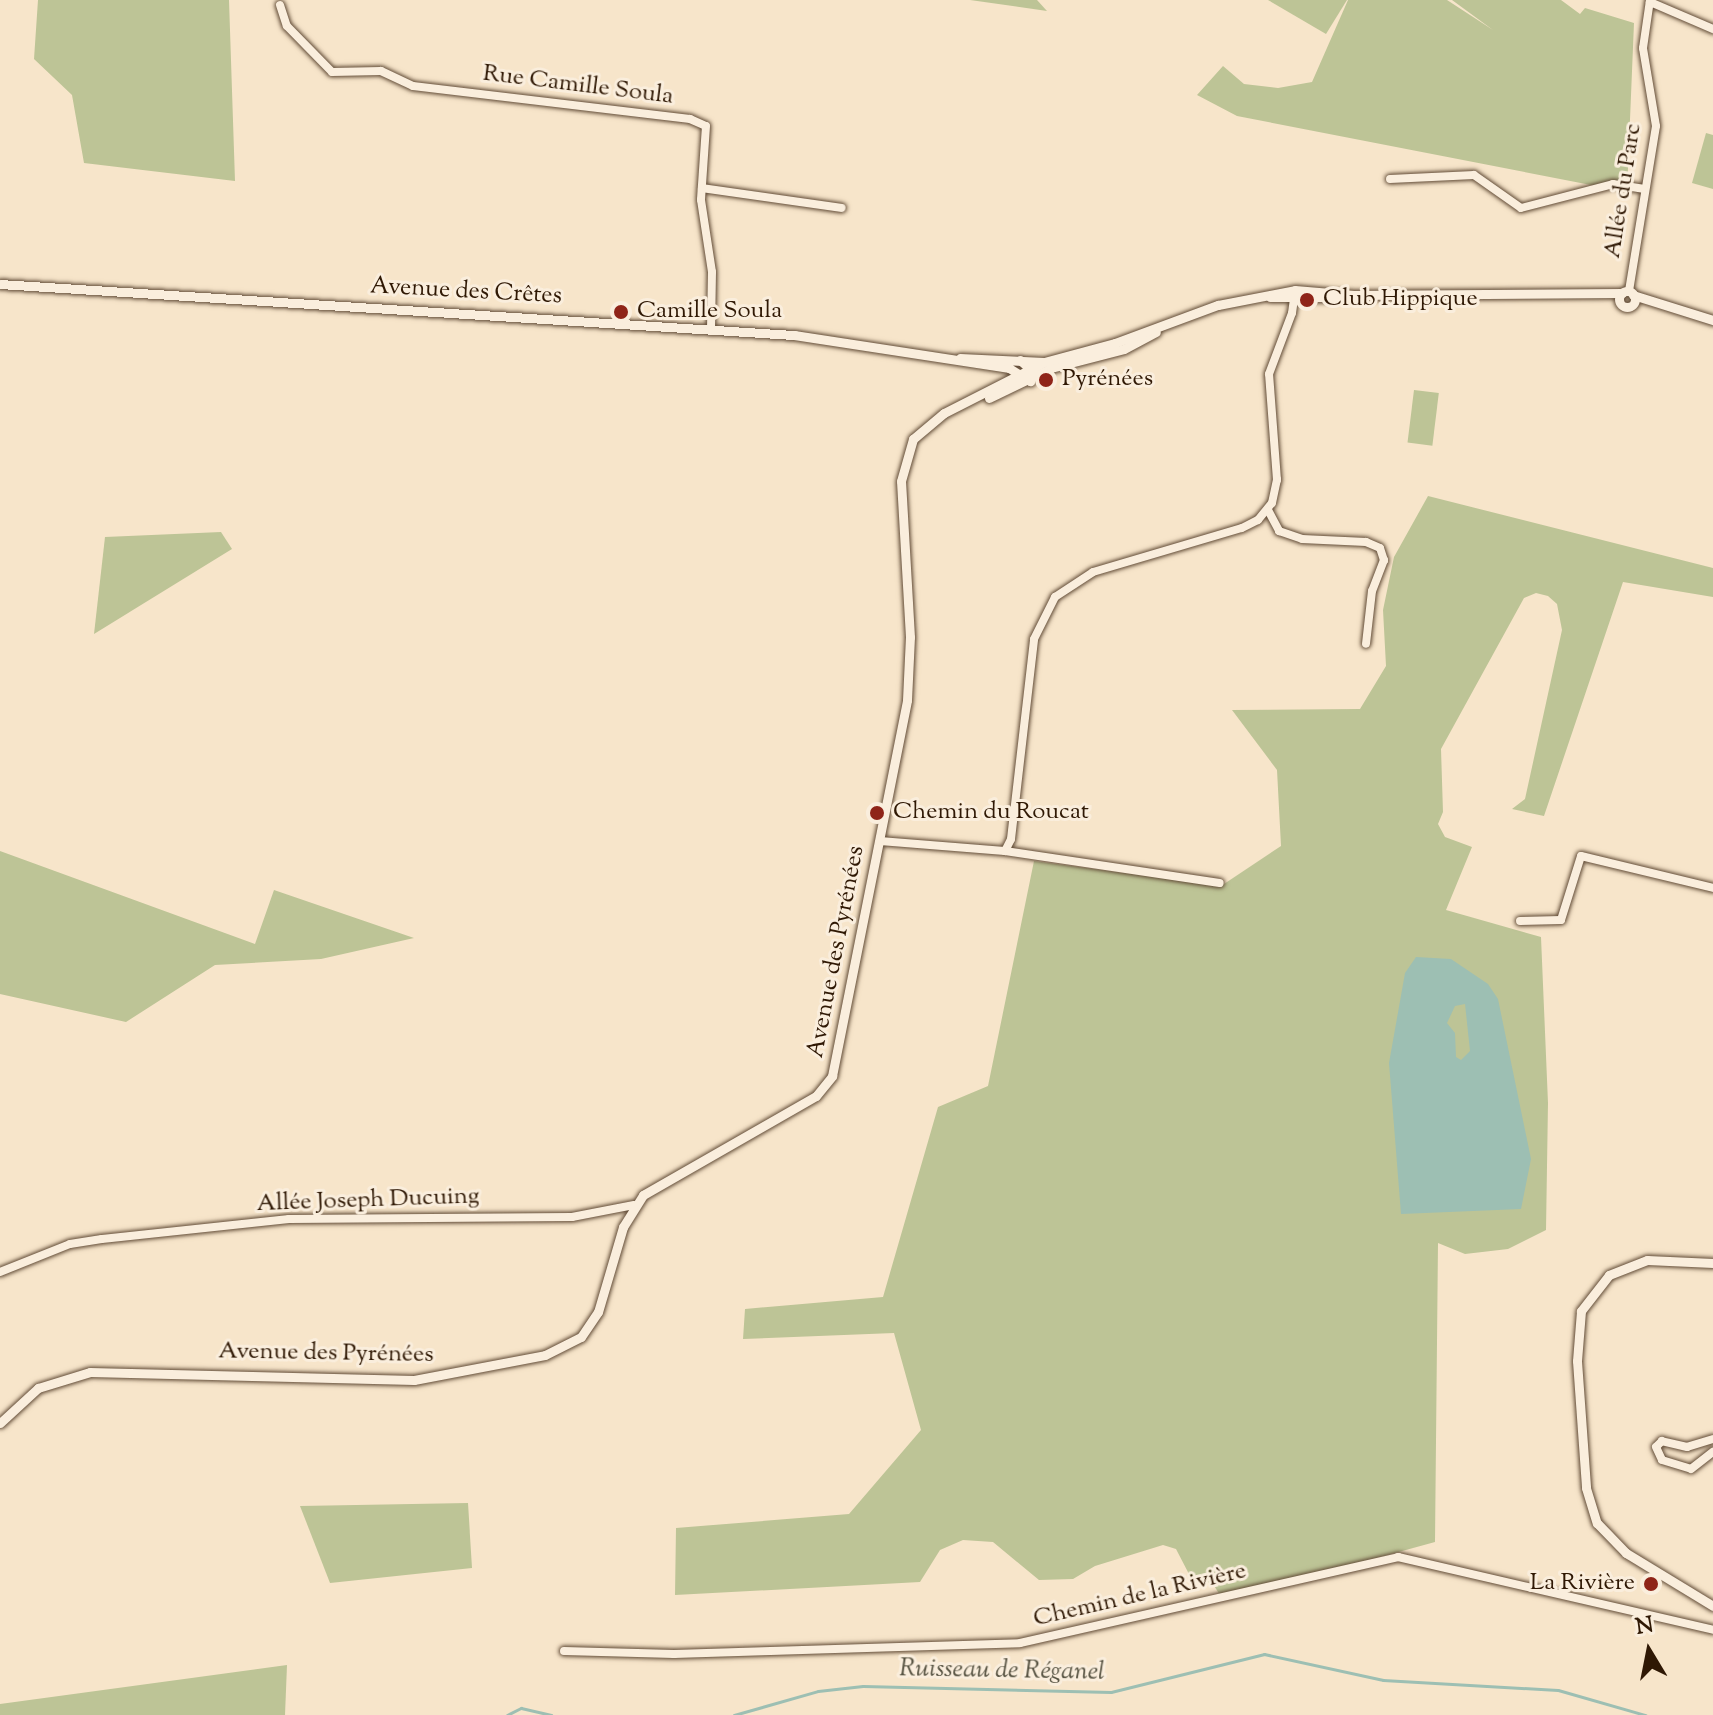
<!DOCTYPE html>
<html>
<head>
<meta charset="utf-8">
<style>
	body { margin:0 }
	#map { position:relative; width:1713px; height:1715px; overflow:hidden; background:#f7e5ca; font-family:"Sorts Mill Goudy",serif }
	div>[style] { position:absolute }
	[style*='--x'] { left:calc(var(--x)*1px); top:calc(var(--y)*1px); width:calc(var(--w)*1px); rotate:calc(var(--a)*1deg) }
	.green>* { inset:0; background:#bdc496; transform-origin:0 0 }
	.water>* { inset:0; background:#9dbfb3 }
	.stream>* { height:3px; margin:-1.5px; padding:0 1.5px; transform-origin:1.5px; border-radius:1.5px; background:#9dbfb3 }
	.roads { filter:drop-shadow(0 0 2px #614b36) drop-shadow(0 0 2px #614b36) }
	.minor>* { height:8px; margin:-4px; padding:0 4px; transform-origin:4px; border-radius:4px; background:#faeedd }
	.tertiary>* { height:9px; margin:-4.5px; padding:0 4.5px; transform-origin:4.5px; border-radius:4.5px; background:#faeedd }
	.tertiary>.ring { margin:-4.5px; padding:0; box-sizing:content-box; background:none; border:9px solid #faeedd; border-radius:50% }
	.dots>* { width:22px; height:22px; translate:-50% -50%; box-sizing:border-box; border:4px solid #faeedd; border-radius:50% }
	span { translate:-50% -50%; white-space:nowrap; text-align:center; line-height:1.15; -webkit-text-stroke:6px #faeedd; paint-order:stroke }
	.street-label { font-size:24px; color:#2f1804 }
	.poi-label { font-size:24px; color:#2f1804 }
	.left { translate:0 -50%; text-align:left }
	.right { translate:-100% -50%; text-align:right }
	.water-label { font-size:26px; color:#565241; font-style:italic }
	.north { position:absolute; left:1609px; top:1611px; width:80px; height:80px; -webkit-text-stroke:6px #faeedd; paint-order:stroke; rotate:350deg; font-size:22px; font-weight:700; line-height:32px; text-align:center; color:#2f1804 }
	.north::after { content:''; display:block; margin:auto; width:28px; height:36px; background:#2f1804; clip-path:polygon(50% 0,100% 100%,50% 72%,0 100%) }
</style>
</head>
<body>
<div id="map">
	<div class="green">
		<div style="clip-path:polygon(38px 0,229px 0,235px 181px,84px 163px,72px 95px,34px 59px)"></div>
		<div style="clip-path:polygon(970px 0,1037px 0,1047px 11px)"></div>
		<div style="clip-path:polygon(1268px 0,1347px 0,1326px 34px)"></div>
		<div style="clip-path:polygon(1348px 0,1447px 0,1493px 30px,1452px 0,1561px 0,1580px 14px,1585px 8px,1634px 23px,1627px 192px,1237px 116px,1197px 95px,1223px 66px,1244px 84px,1278px 88px,1312px 82px)"></div>
		<div style="clip-path:polygon(1706px 133px,1713px 135px,1713px 189px,1692px 183px)"></div>
		<div style="left:1414px;top:390px;width:25px;height:53px;rotate:7deg"></div>
		<div style="clip-path:polygon(1428px 496px,1713px 568px,1713px 597px,1623px 582px,1544px 816px,1512px 809px,1525px 799px,1562px 630px,1557px 604px,1548px 596px,1536px 593px,1524px 598px,1441px 749px,1443px 812px,1438px 824px,1445px 837px,1472px 847px,1446px 910px,1541px 937px,1548px 1103px,1546px 1230px,1508px 1249px,1465px 1254px,1438px 1243px,1435px 1542px,1223px 1600px,1213px 1584px,1190px 1576px,1176px 1549px,1163px 1545px,1095px 1566px,1073px 1579px,1039px 1580px,993px 1542px,963px 1540px,940px 1550px,920px 1582px,675px 1595px,676px 1528px,849px 1514px,921px 1430px,894px 1333px,743px 1339px,745px 1309px,883px 1297px,938px 1107px,988px 1086px,1034px 861px,1221px 886px,1281px 846px,1277px 770px,1232px 710px,1360px 709px,1386px 666px,1383px 610px,1394px 557px)"></div>
		<div style="clip-path:polygon(221px 532px,232px 549px,94px 634px,105px 537px)"></div>
		<div style="clip-path:polygon(0 851px,255px 944px,274px 890px,414px 938px,321px 959px,215px 965px,126px 1022px,0 994px)"></div>
		<div style="clip-path:polygon(468px 1503px,472px 1568px,330px 1583px,300px 1506px)"></div>
		<div style="clip-path:polygon(287px 1665px,285px 1715px,0 1715px,0 1704px)"></div>
	</div>
	<div class="water">
		<div style="clip-path:polygon(evenodd,1416px 957px,1451px 959px,1488px 984px,1498px 999px,1531px 1159px,1521px 1209px,1401px 1214px,1389px 1063px,1405px 973px,1416px 957px,1465px 1004px,1470px 1051px,1461px 1060px,1456px 1057px,1455px 1033px,1447px 1023px,1455px 1006px,1465px 1004px)"></div>
	</div>
	<div class="stream">
		<div style="--x:507;--y:1715;--w:16;--a:-27"></div>
		<div style="--x:521;--y:1708;--w:31;--a:13"></div>
		<div style="--x:734;--y:1715;--w:87;--a:-15.9"></div>
		<div style="--x:818;--y:1691;--w:45;--a:-6.3"></div>
		<div style="--x:863;--y:1686;--w:248;--a:1.4"></div>
		<div style="--x:1111;--y:1692;--w:158;--a:-13.9"></div>
		<div style="--x:1264;--y:1654;--w:122;--a:12.3"></div>
		<div style="--x:1383;--y:1680;--w:175;--a:3.3"></div>
		<div style="--x:1558;--y:1690;--w:91;--a:16"></div>
	</div>
	<div class="roads">
		<div class="minor">
			<div style="--x:1650;--y:2;--w:69;--a:23.2"></div>
			<div style="--x:280;--y:5;--w:22;--a:72"></div>
			<div style="--x:287;--y:26;--w:64;--a:45.6"></div>
			<div style="--x:332;--y:72;--w:49;--a:-1.2"></div>
			<div style="--x:381;--y:71;--w:35;--a:25"></div>
			<div style="--x:413;--y:86;--w:279;--a:6.8"></div>
			<div style="--x:690;--y:119;--w:17;--a:24"></div>
			<div style="--x:706;--y:126;--w:74;--a:93.9"></div>
			<div style="--x:701;--y:200;--w:73;--a:81.3"></div>
			<div style="--x:712;--y:272;--w:56;--a:91"></div>
			<div style="--x:1390;--y:179;--w:84;--a:-2.7"></div>
			<div style="--x:1474;--y:175;--w:57;--a:35.1"></div>
			<div style="--x:1521;--y:208;--w:95;--a:-14.6"></div>
			<div style="--x:1613;--y:184;--w:32;--a:9"></div>
			<div style="--x:702;--y:188;--w:141;--a:8.1"></div>
			<div style="--x:1629;--y:291;--w:167;--a:-80.7"></div>
			<div style="--x:1656;--y:126;--w:79;--a:-99.5"></div>
			<div style="--x:1643;--y:48;--w:49;--a:-81.7"></div>
			<div style="--x:1268;--y:510;--w:24;--a:62"></div>
			<div style="--x:1279;--y:531;--w:24;--a:19"></div>
			<div style="--x:1302;--y:539;--w:64;--a:2.7"></div>
			<div style="--x:1366;--y:542;--w:15;--a:23"></div>
			<div style="--x:1380;--y:548;--w:13;--a:72"></div>
			<div style="--x:1384;--y:560;--w:33;--a:111"></div>
			<div style="--x:1372;--y:591;--w:53;--a:96.5"></div>
			<div style="--x:880;--y:841;--w:125;--a:4.6"></div>
			<div style="--x:1005;--y:851;--w:217;--a:8.5"></div>
			<div style="--x:1005;--y:851;--w:13;--a:-63"></div>
			<div style="--x:1011;--y:839;--w:201;--a:-83.4"></div>
			<div style="--x:1034;--y:639;--w:47;--a:-63.4"></div>
			<div style="--x:1055;--y:597;--w:45;--a:-33.3"></div>
			<div style="--x:1093;--y:572;--w:155;--a:-16.5"></div>
			<div style="--x:1242;--y:528;--w:18;--a:-27"></div>
			<div style="--x:1258;--y:520;--w:22;--a:-51"></div>
			<div style="--x:1272;--y:503;--w:24;--a:-78"></div>
			<div style="--x:1277;--y:480;--w:106;--a:-94.3"></div>
			<div style="--x:1269;--y:374;--w:65;--a:-69.3"></div>
			<div style="--x:1292;--y:313;--w:22;--a:-82"></div>
			<div style="--x:1520;--y:921;--w:41;--a:-1.4"></div>
			<div style="--x:1561;--y:920;--w:67;--a:-72.6"></div>
			<div style="--x:1581;--y:856;--w:136;--a:13.6"></div>
			<div style="--x:0;--y:1272;--w:75;--a:-21.8"></div>
			<div style="--x:70;--y:1244;--w:32;--a:-9"></div>
			<div style="--x:102;--y:1239;--w:188;--a:-6.1"></div>
			<div style="--x:289;--y:1219;--w:283;--a:-0.4"></div>
			<div style="--x:572;--y:1217;--w:63;--a:-11"></div>
			<div style="--x:1713;--y:1439;--w:27;--a:163"></div>
			<div style="--x:1687;--y:1447;--w:26;--a:-167"></div>
			<div style="--x:1662;--y:1441;--w:8;--a:135"></div>
			<div style="--x:1656;--y:1447;--w:14;--a:65"></div>
			<div style="--x:1662;--y:1460;--w:30;--a:17"></div>
			<div style="--x:1691;--y:1469;--w:28;--a:-38"></div>
			<div style="--x:564;--y:1651;--w:110;--a:1.6"></div>
			<div style="--x:674;--y:1654;--w:346;--a:-1.8"></div>
			<div style="--x:1020;--y:1643;--w:388;--a:-12.8"></div>
			<div style="--x:1398;--y:1557;--w:323;--a:13"></div>
		</div>
		<div class="tertiary">
			<div style="--x:0;--y:284;--w:796;--a:3.68"></div>
			<div style="--x:794;--y:335;--w:218;--a:8.7"></div>
			<div style="--x:1009;--y:368;--w:25;--a:32"></div>
			<div style="--x:1030;--y:381;--w:11;--a:-85"></div>
			<div style="--x:1031;--y:370;--w:15;--a:-138"></div>
			<div class="ring" style="left:1619px;top:291px;width:7px;height:7px"></div>
			<div style="--x:1350;--y:295;--w:272;--a:-0.4"></div>
			<div style="--x:1633;--y:295;--w:84;--a:17.4"></div>
			<div style="--x:1270;--y:297;--w:65;--a:0"></div>
			<div style="--x:960;--y:358;--w:84;--a:2.7"></div>
			<div style="--x:989;--y:398;--w:69;--a:-25.8"></div>
			<div style="--x:1051;--y:368;--w:75;--a:-14.6"></div>
			<div style="--x:1124;--y:349;--w:36;--a:-28"></div>
			<div style="--x:1713;--y:1263;--w:66;--a:-177.4"></div>
			<div style="--x:1647;--y:1260;--w:41;--a:158.5"></div>
			<div style="--x:1609;--y:1275;--w:46;--a:127.9"></div>
			<div style="--x:1581;--y:1311;--w:50;--a:94.6"></div>
			<div style="--x:1577;--y:1361;--w:127;--a:85.9"></div>
			<div style="--x:1586;--y:1488;--w:37;--a:73"></div>
			<div style="--x:1597;--y:1523;--w:42;--a:46"></div>
			<div style="--x:1626;--y:1553;--w:102;--a:31.3"></div>
			<div style="--x:0;--y:1423;--w:52;--a:-42.6"></div>
			<div style="--x:38;--y:1388;--w:54;--a:-17.1"></div>
			<div style="--x:90;--y:1372;--w:324;--a:1.4"></div>
			<div style="--x:414;--y:1380;--w:133;--a:-10.8"></div>
			<div style="--x:545;--y:1355;--w:40;--a:-26.6"></div>
			<div style="--x:581;--y:1337;--w:30;--a:-56"></div>
			<div style="--x:598;--y:1312;--w:89;--a:-73.6"></div>
			<div style="--x:623;--y:1227;--w:38;--a:-58"></div>
			<div style="--x:643;--y:1195;--w:199;--a:-29.8"></div>
			<div style="--x:816;--y:1096;--w:26;--a:-51"></div>
			<div style="--x:832;--y:1076;--w:383;--a:-78.7"></div>
			<div style="--x:907;--y:700;--w:63;--a:-87.3"></div>
			<div style="--x:910;--y:637;--w:156;--a:-93.3"></div>
			<div style="--x:901;--y:481;--w:44;--a:-74.1"></div>
			<div style="--x:913;--y:439;--w:40;--a:-40"></div>
			<div style="--x:944;--y:413;--w:112;--a:-27"></div>
			<div style="--x:1044;--y:362;--w:73;--a:-15"></div>
			<div style="--x:1115;--y:343;--w:110;--a:-20.3"></div>
			<div style="--x:1218;--y:305;--w:78;--a:-11"></div>
			<div style="--x:1295;--y:290;--w:59;--a:4.8"></div>
		</div>
	</div>
	<div class="dots">
		<div style="left:1307px;top:300px;background:#8f2418"></div>
		<div style="left:621px;top:312px;background:#8f2418"></div>
		<div style="left:1046px;top:380px;background:#8f2418"></div>
		<div style="left:877px;top:813px;background:#8f2418"></div>
		<div style="left:1651px;top:1584px;background:#8f2418"></div>
	</div>
	<div class="street-label">
		<span style="left:578px;top:86px;rotate:7deg">Rue Camille Soula</span>
		<span style="left:1624px;top:191px;rotate:-81deg">Allée du Parc</span>
		<span style="left:466px;top:292px;rotate:3deg">Avenue des Crêtes</span>
		<span style="left:837px;top:952px;rotate:-79deg">Avenue des Pyrénées</span>
		<span style="left:368px;top:1201px;rotate:-2deg">Allée Joseph Ducuing</span>
		<span style="left:326px;top:1354px;rotate:1deg">Avenue des Pyrénées</span>
		<span style="left:1140px;top:1596px;rotate:-13deg">Chemin de la Rivière</span>
	</div>
	<div class="poi-label">
		<span class="left" style="left:1323px;top:300px">Club Hippique</span>
		<span class="left" style="left:637px;top:312px">Camille Soula</span>
		<span class="left" style="left:1062px;top:380px">Pyrénées</span>
		<span class="left" style="left:893px;top:813px">Chemin du Roucat</span>
		<span class="right" style="left:1635px;top:1584px">La Rivière</span>
	</div>
	<div class="water-label">
		<span style="left:1002px;top:1671px;rotate:1deg">Ruisseau de Réganel</span>
	</div>
	<div class="north">N</div>
</div>
</body>
</html>
